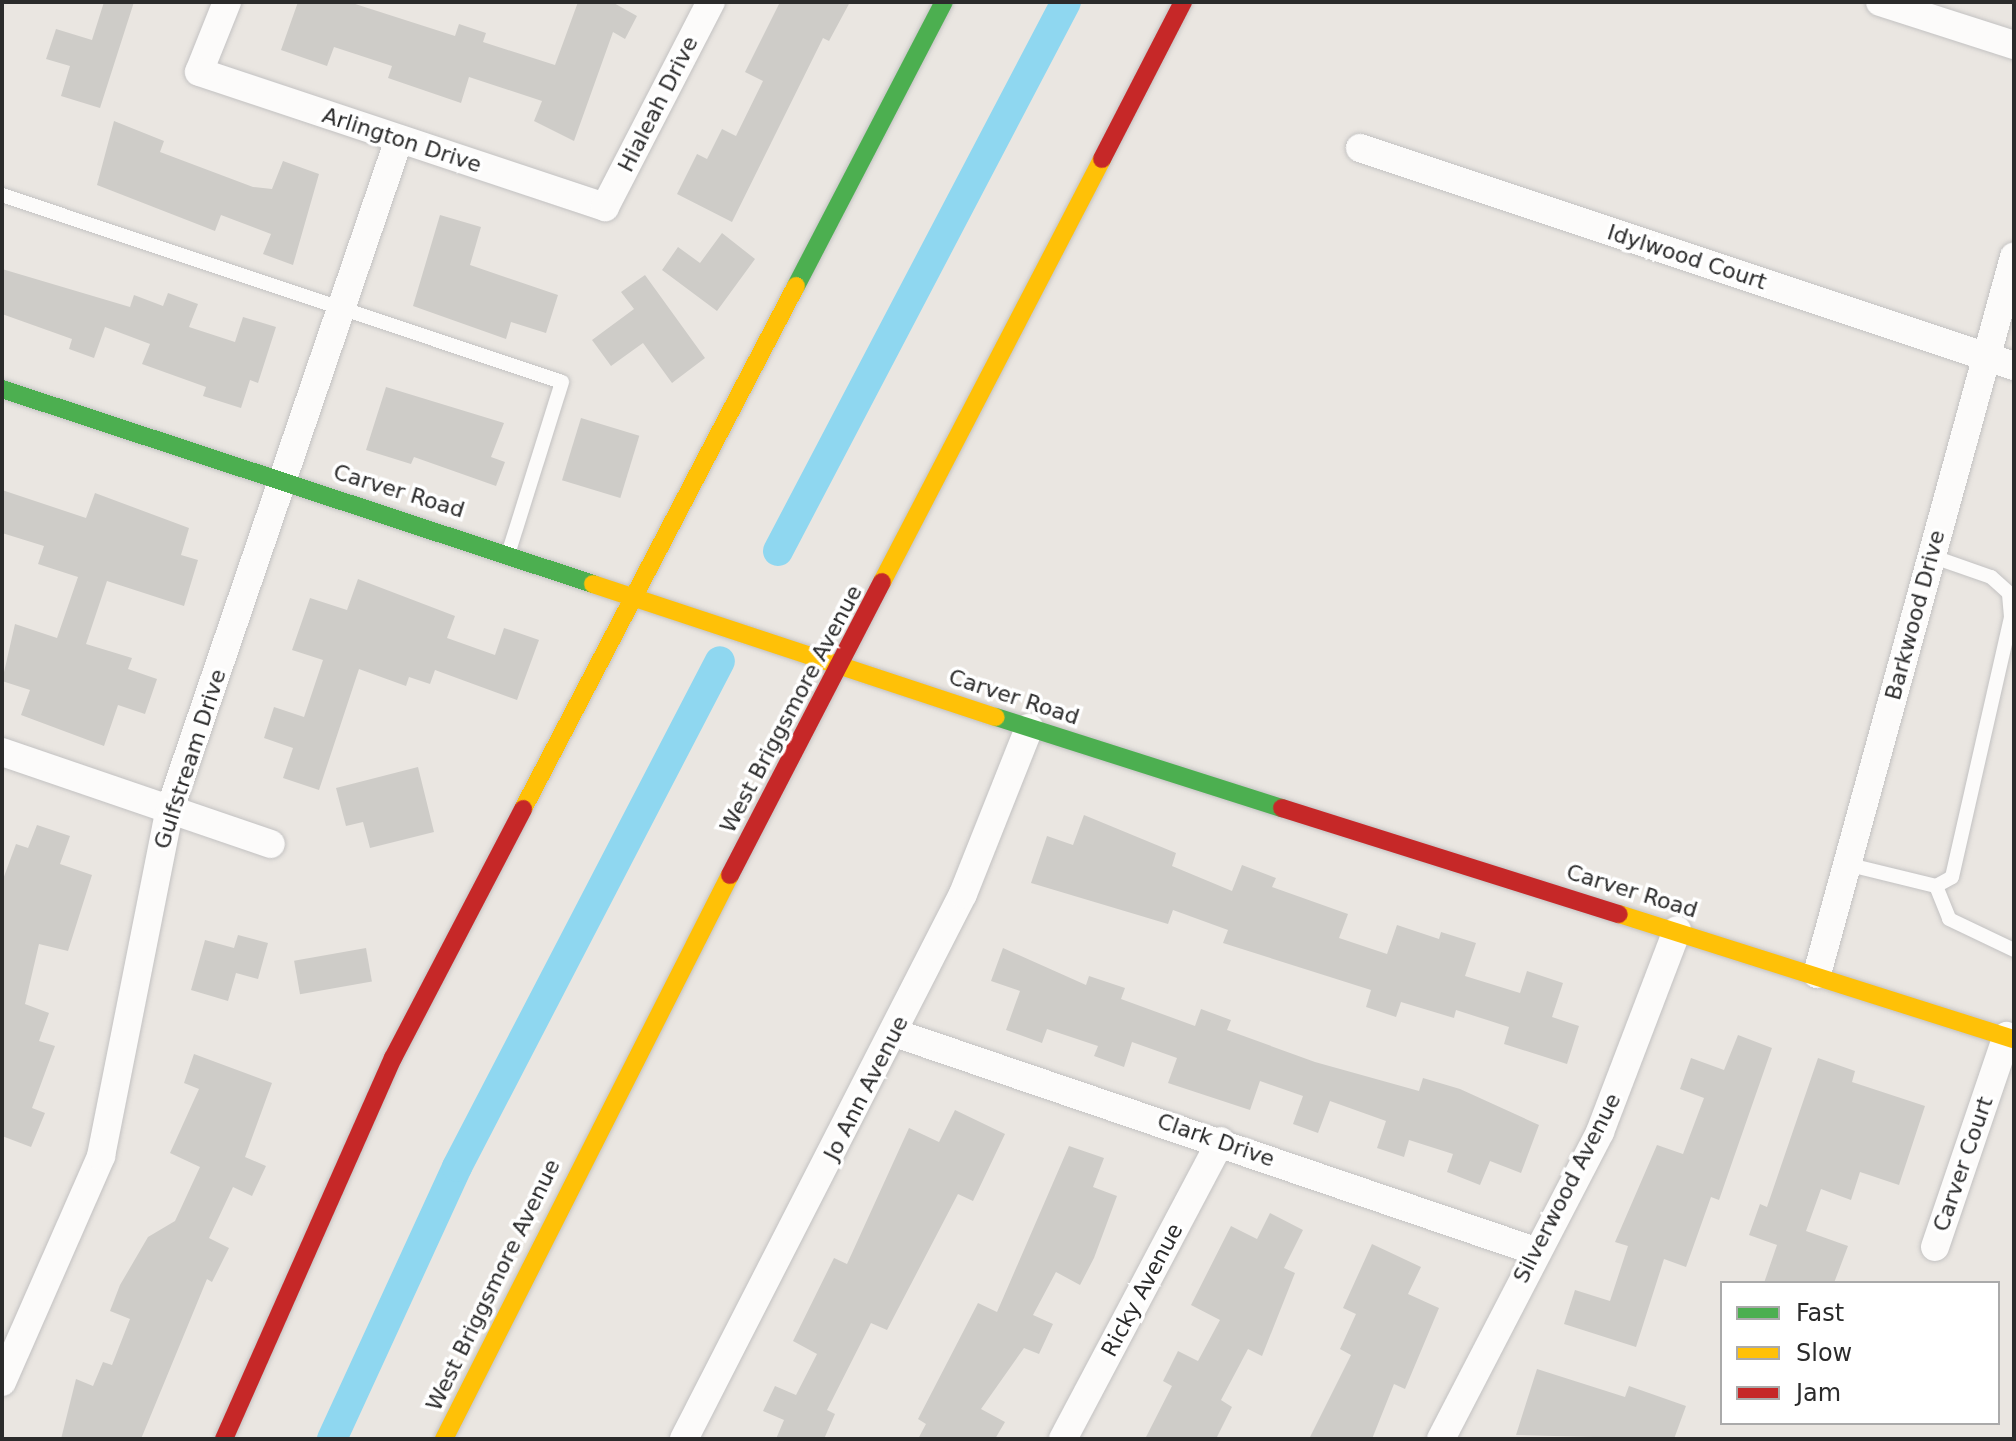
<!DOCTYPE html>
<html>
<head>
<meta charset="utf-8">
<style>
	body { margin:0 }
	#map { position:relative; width:2016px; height:1441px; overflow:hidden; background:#eae6e1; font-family:"DejaVu Sans",sans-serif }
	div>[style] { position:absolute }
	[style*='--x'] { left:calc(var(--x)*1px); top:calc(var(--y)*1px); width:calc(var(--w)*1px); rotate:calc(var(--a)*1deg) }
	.canal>* { height:30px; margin:-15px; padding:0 15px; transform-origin:15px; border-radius:15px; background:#8fd7f0 }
	.building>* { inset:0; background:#ceccc8; transform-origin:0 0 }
	.roads { filter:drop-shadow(0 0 2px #c3c2c2) drop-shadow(0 0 2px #c3c2c2) }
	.lane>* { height:14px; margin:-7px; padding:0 7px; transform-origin:7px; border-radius:7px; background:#fcfbfa }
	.street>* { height:28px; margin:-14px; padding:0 14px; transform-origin:14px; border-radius:14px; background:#fcfbfa }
	.fast>* { height:18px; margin:-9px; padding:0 9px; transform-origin:9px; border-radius:9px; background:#4caf50 }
	.slow>* { height:18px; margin:-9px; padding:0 9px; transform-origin:9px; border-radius:9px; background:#ffc107 }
	.jam>* { height:18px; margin:-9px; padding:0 9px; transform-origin:9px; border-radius:9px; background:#c62828 }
	span { translate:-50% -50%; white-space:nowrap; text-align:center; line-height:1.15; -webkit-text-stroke:7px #fff; paint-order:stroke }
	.street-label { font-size:22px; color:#2b2b2b }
	.frame { position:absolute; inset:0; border:4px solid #2b2b2b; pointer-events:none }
	.legend { position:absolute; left:1720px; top:1281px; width:280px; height:144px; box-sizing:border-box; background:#fff; border:2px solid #aaa; margin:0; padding:10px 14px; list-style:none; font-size:24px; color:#2b2b2b }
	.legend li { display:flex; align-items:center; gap:16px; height:40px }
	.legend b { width:40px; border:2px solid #aaa }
</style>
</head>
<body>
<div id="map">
	<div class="canal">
		<div style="--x:778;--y:551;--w:620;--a:-62.32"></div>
		<div style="--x:332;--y:1439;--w:299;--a:-65.3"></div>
		<div style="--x:457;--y:1167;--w:570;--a:-62.54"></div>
	</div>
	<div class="building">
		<div style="clip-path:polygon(104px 2px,134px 2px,100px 108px,61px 96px,70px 66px,46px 59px,56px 29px,92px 40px)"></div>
		<div style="clip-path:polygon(298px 2px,349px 2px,455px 36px,459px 24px,486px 33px,483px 42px,555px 65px,578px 2px,612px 2px,637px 16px,625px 39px,613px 32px,574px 141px,534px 121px,542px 101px,469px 77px,461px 103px,388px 78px,392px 66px,334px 47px,327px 66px,281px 50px)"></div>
		<div style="clip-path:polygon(780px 2px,850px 2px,829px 41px,823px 38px,732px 222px,677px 194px,697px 154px,707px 159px,722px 129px,736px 136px,763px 81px,745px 72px)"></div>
		<div style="clip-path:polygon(114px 121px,164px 141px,160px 152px,253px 187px,272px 189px,283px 161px,319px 174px,293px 265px,263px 254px,271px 234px,221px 215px,215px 231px,97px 185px)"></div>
		<div style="clip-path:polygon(440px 215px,481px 227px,470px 265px,558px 295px,546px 333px,511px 322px,506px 339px,413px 306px)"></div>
		<div style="clip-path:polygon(722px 233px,755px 259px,717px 311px,662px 270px,678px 247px,700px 263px)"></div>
		<div style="clip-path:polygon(2px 269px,130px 307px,134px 295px,163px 306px,168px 293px,198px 304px,189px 327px,235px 342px,243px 317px,276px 327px,258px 383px,250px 380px,241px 408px,203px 396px,206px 387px,142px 364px,150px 344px,105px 327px,94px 358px,69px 349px,72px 339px,2px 314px)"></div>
		<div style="clip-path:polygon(645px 275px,705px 358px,672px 383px,643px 343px,611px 366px,592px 340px,634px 309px,621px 292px)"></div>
		<div style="clip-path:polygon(386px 387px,504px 423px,491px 457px,505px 462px,496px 486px,414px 457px,411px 464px,366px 450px)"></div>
		<div style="left:581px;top:418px;width:61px;height:65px;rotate:17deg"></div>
		<div style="clip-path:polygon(2px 490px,86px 518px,95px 493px,189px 528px,181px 555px,198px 560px,184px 606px,107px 581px,86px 644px,132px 658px,128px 669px,157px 679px,145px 714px,118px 705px,104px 746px,21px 715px,30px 690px,2px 681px,15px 624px,57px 638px,78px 577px,38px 564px,44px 546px,2px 533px)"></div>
		<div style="clip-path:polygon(358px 579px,455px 616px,447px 638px,495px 655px,504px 628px,539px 640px,517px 700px,435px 670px,430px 684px,409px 677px,406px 686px,359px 669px,319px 790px,283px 778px,293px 748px,264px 738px,274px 707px,304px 717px,323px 660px,292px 650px,310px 598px,347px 610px)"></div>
		<div style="clip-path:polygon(418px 767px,434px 832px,370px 848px,363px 822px,346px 826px,336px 788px)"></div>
		<div style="clip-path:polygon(1084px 815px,1176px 853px,1172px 866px,1232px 891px,1242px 865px,1276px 878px,1272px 887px,1348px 914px,1339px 938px,1387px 954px,1397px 925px,1439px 939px,1441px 932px,1476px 943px,1465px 976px,1520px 993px,1527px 971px,1563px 983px,1552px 1017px,1579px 1026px,1567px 1064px,1504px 1044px,1509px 1027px,1456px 1010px,1454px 1018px,1401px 1002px,1396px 1017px,1366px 1007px,1371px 990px,1223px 943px,1228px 930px,1173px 910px,1168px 924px,1031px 883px,1047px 836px,1073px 845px)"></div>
		<div style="clip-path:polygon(37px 825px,70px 836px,60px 864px,92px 875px,68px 951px,39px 944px,25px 1004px,49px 1013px,39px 1041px,55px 1046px,32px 1108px,45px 1113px,31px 1147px,2px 1136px,2px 882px,16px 844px,28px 848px)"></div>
		<div style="clip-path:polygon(238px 935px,268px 943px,258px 979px,236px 973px,228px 1001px,191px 990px,205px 940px,234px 948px)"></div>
		<div style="left:366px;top:948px;width:34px;height:73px;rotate:80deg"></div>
		<div style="clip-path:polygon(1003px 948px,1086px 985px,1089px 976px,1125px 988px,1121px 999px,1195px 1026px,1201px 1009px,1231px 1020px,1227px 1030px,1315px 1062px,1419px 1091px,1423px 1078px,1460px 1089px,1539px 1125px,1521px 1173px,1490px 1161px,1480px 1185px,1447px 1172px,1453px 1154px,1409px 1140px,1404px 1157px,1377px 1148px,1386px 1121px,1330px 1101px,1318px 1133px,1293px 1124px,1303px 1096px,1260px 1081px,1250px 1110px,1168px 1083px,1177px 1058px,1132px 1042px,1124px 1067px,1094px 1056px,1098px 1046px,1047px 1029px,1042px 1043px,1006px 1030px,1020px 991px,991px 981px)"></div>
		<div style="clip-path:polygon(1738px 1035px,1772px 1048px,1719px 1200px,1711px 1197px,1686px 1267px,1664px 1259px,1636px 1347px,1564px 1324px,1575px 1290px,1610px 1301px,1628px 1246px,1615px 1242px,1657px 1145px,1683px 1154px,1704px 1098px,1680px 1089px,1691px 1058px,1724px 1070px)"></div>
		<div style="clip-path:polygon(194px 1054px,272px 1083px,245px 1157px,266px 1166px,252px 1196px,233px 1187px,209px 1238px,229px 1248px,212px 1282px,207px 1279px,141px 1439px,61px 1439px,76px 1379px,93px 1386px,103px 1362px,112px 1365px,130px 1319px,110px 1311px,120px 1285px,148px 1237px,175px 1221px,200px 1167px,170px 1153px,199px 1089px,184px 1083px)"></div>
		<div style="clip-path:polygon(1818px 1058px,1855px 1071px,1852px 1082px,1925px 1106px,1899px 1185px,1860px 1172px,1851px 1200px,1821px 1189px,1806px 1231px,1848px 1246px,1834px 1283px,1764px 1283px,1777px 1245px,1749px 1235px,1760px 1204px,1767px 1207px)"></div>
		<div style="clip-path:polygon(955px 1110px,1005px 1134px,973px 1201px,958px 1194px,887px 1330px,871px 1323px,827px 1410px,835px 1414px,824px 1439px,776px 1439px,784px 1420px,763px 1411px,775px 1386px,796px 1395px,817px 1354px,793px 1341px,834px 1258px,847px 1264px,909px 1128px,939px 1142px)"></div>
		<div style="clip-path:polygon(1069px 1146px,1104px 1158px,1093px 1187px,1117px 1196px,1094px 1258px,1080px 1285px,1056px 1272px,1033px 1315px,1053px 1324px,1039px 1354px,1024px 1348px,981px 1409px,1005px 1422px,995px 1439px,918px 1439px,926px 1424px,918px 1419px,978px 1303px,997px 1312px)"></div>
		<div style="clip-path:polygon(1270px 1213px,1303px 1230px,1284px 1268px,1295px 1273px,1262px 1356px,1248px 1349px,1221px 1400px,1232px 1407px,1216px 1439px,1145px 1439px,1172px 1386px,1163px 1381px,1178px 1351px,1198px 1361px,1220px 1320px,1191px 1305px,1231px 1226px,1257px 1239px)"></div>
		<div style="clip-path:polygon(1372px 1244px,1421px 1267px,1408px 1294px,1439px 1308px,1405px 1389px,1394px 1384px,1372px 1439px,1309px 1439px,1351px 1355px,1340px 1349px,1356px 1314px,1343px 1308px)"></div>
		<div style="clip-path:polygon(1537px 1369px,1625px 1397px,1629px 1386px,1686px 1406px,1674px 1439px,1516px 1435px)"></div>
	</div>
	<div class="roads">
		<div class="lane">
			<div style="--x:2;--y:195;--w:590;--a:18.47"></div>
			<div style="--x:562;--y:382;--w:177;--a:107.4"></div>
			<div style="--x:1850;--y:865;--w:89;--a:13.7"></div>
			<div style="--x:1936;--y:886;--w:18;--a:-29"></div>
			<div style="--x:1952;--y:877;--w:267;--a:-77.2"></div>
			<div style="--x:2011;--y:617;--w:24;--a:-95"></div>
			<div style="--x:2009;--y:593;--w:24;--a:-138"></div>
			<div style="--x:1991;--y:577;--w:64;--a:-160.7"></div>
			<div style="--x:1936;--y:886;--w:35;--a:68"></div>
			<div style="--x:1949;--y:919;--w:72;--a:25.5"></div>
		</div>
		<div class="street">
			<div style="--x:227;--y:2;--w:75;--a:111.8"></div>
			<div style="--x:199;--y:72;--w:428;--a:18.4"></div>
			<div style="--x:605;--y:207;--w:231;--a:-62.7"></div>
			<div style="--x:1880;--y:2;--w:141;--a:17.8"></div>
			<div style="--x:1360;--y:148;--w:689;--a:18.43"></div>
			<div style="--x:2;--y:752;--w:284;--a:18.9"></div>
			<div style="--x:1817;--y:974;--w:744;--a:-74.64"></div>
			<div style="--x:895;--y:1033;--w:676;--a:18.81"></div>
			<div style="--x:1935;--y:1247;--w:223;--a:-71.2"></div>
			<div style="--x:2;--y:1382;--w:247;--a:-66.3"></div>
			<div style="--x:101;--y:1156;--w:354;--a:-78.8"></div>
			<div style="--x:170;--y:809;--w:708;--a:-71.13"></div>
			<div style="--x:684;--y:1439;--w:612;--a:-62.89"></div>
			<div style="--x:963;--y:894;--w:179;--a:-68.3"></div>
			<div style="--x:1063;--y:1439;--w:337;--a:-62.1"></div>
			<div style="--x:1441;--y:1439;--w:346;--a:-62.6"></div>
			<div style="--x:1600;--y:1132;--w:216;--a:-69.1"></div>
		</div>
		<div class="fast">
			<div style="--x:796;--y:286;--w:320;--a:-62.5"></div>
			<div style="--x:2;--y:389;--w:622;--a:18.26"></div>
			<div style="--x:996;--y:717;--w:300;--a:17.7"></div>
		</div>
		<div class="slow">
			<div style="--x:882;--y:582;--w:477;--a:-62.5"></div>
			<div style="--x:593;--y:584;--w:424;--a:18.3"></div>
			<div style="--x:523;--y:809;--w:590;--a:-62.44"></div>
			<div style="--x:1619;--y:914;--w:414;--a:17.6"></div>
			<div style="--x:444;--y:1439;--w:632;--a:-63.11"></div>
		</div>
		<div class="jam">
			<div style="--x:1102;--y:159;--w:177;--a:-62.7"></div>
			<div style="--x:1282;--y:808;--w:353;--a:17.5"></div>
			<div style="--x:730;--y:875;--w:330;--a:-62.6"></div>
			<div style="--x:224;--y:1439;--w:417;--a:-66.1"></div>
			<div style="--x:393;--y:1058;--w:281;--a:-62.4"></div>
		</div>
	</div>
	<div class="street-label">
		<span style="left:658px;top:104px;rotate:-63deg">Hialeah Drive</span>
		<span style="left:402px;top:140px;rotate:18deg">Arlington Drive</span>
		<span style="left:1687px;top:257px;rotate:18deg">Idylwood Court</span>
		<span style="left:399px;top:491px;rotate:17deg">Carver Road</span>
		<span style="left:1915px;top:615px;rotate:-75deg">Barkwood Drive</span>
		<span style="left:1014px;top:697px;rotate:18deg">Carver Road</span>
		<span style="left:791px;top:709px;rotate:-62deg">West Briggsmore Avenue</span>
		<span style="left:190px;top:759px;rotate:-72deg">Gulfstream Drive</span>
		<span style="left:1632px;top:891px;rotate:17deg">Carver Road</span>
		<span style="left:866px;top:1088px;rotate:-63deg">Jo Ann Avenue</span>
		<span style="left:1216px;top:1140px;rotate:19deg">Clark Drive</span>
		<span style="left:1963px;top:1164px;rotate:-71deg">Carver Court</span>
		<span style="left:1567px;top:1188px;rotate:-63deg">Silverwood Avenue</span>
		<span style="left:493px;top:1285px;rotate:-64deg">West Briggsmore Avenue</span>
		<span style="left:1142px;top:1290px;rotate:-62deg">Ricky Avenue</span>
	</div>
	<div class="frame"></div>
	<ul class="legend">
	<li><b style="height:10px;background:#4caf50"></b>Fast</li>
	<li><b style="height:10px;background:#ffc107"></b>Slow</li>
	<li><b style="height:10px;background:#c62828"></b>Jam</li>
	</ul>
</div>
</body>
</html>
